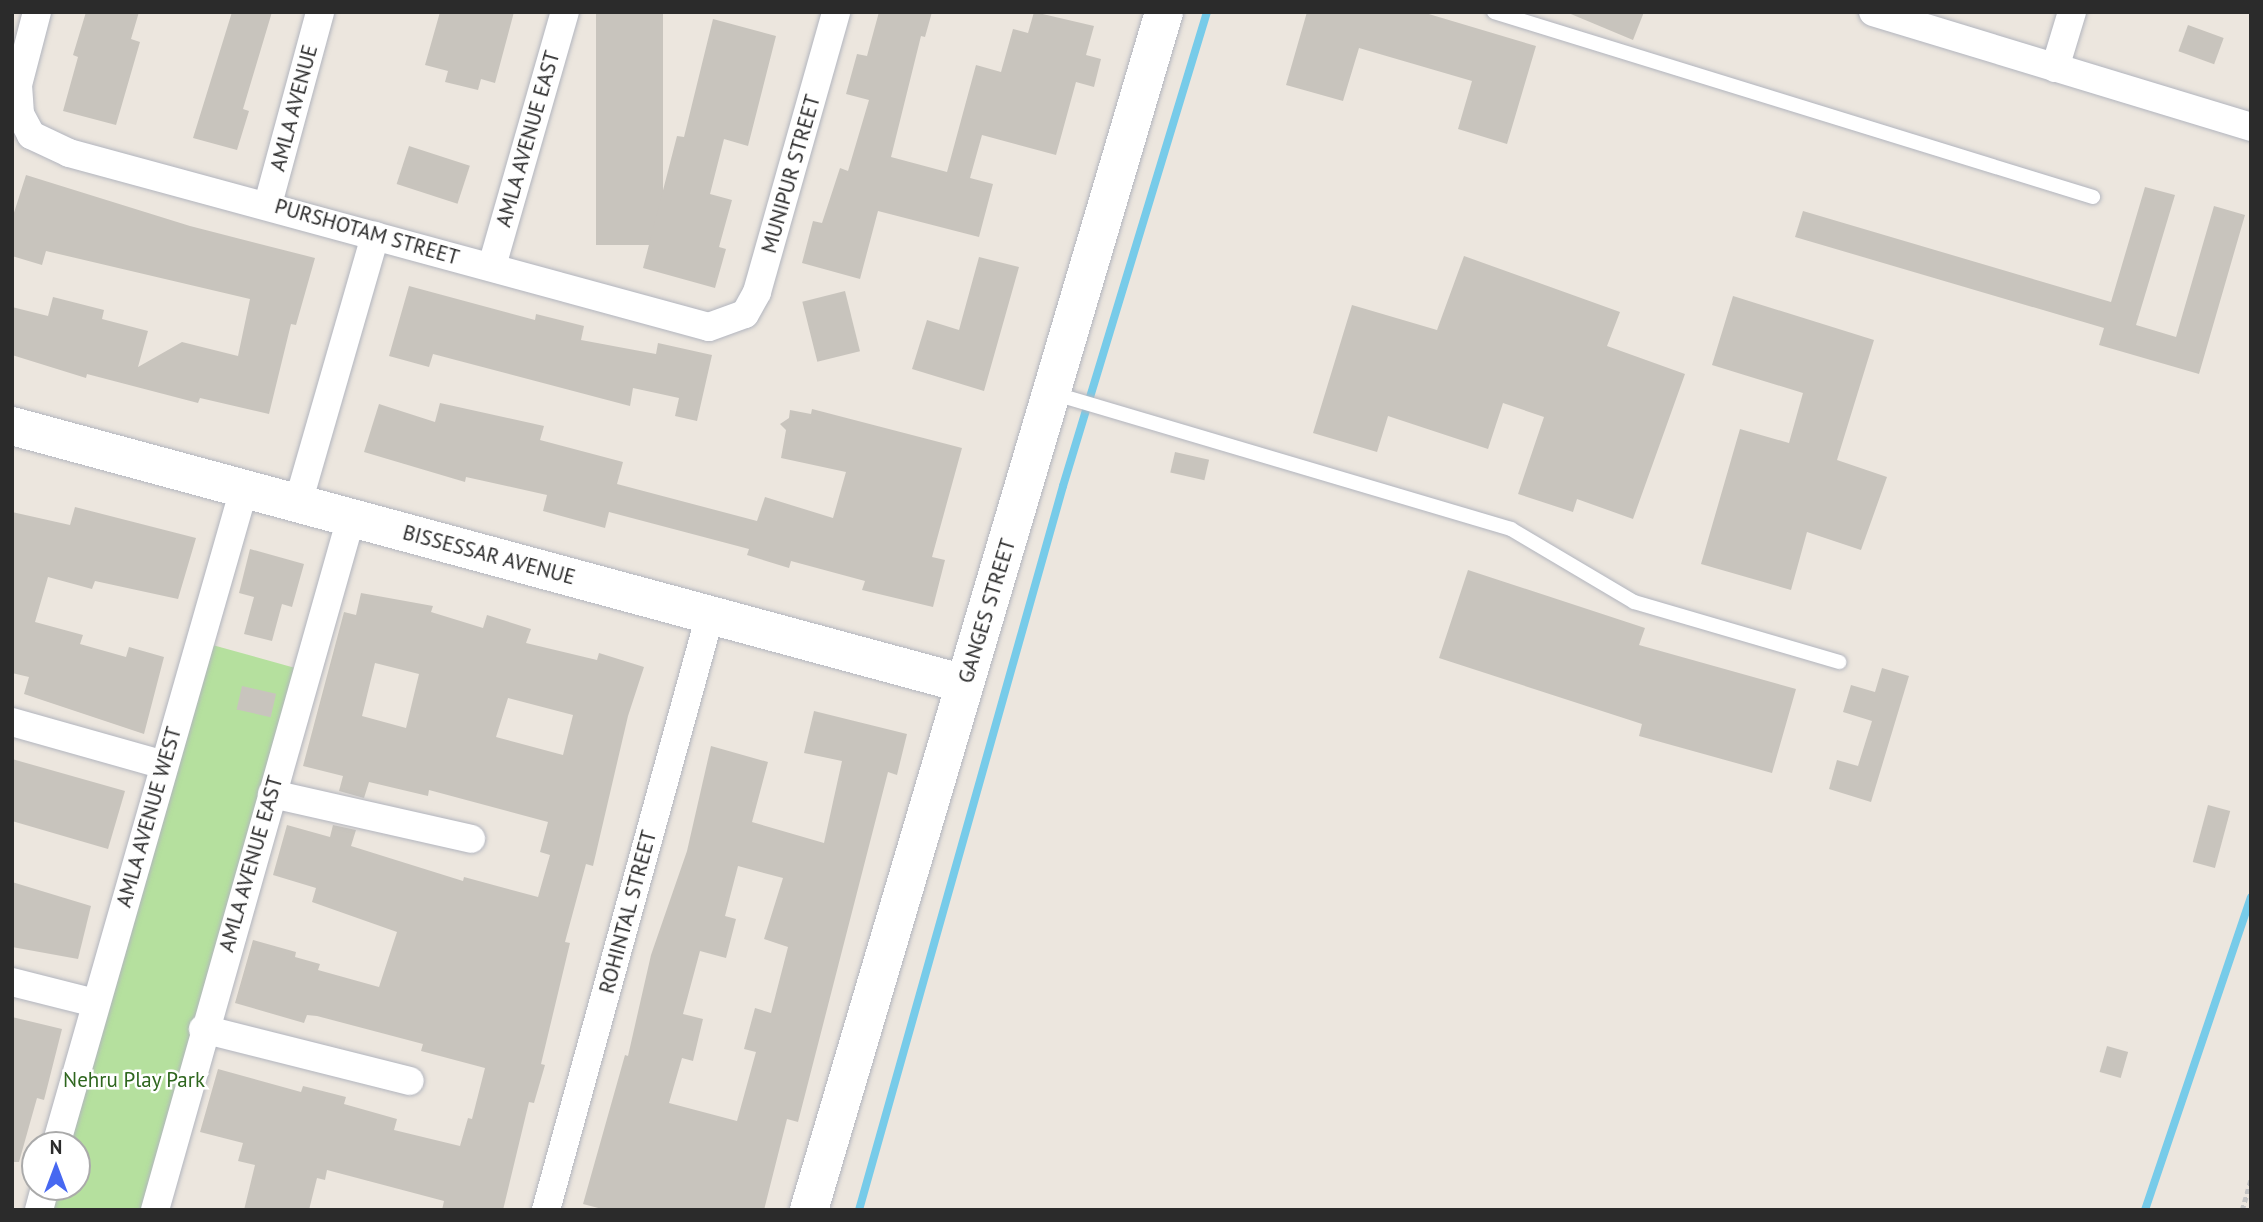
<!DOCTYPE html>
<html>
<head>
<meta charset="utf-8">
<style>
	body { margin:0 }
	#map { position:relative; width:2263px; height:1222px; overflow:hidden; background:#ece6de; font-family:"PT Sans",sans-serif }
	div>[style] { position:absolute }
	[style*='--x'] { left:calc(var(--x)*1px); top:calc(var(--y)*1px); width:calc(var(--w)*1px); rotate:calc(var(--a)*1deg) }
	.green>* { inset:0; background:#b5e09e }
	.stream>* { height:8px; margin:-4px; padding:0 4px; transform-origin:4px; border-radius:4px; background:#77cbe9 }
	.building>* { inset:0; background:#c8c4bd; transform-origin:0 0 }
	.path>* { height:4.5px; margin-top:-2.25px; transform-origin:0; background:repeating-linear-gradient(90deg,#c4c4c4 0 5px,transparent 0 8.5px) }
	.roads { filter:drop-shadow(0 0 2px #b2b5be) drop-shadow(0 0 2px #b2b5be) }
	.lane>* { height:14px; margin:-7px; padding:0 7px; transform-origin:7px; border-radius:7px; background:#fff }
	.street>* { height:28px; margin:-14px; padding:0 14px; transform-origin:14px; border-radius:14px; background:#fff }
	.secondary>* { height:38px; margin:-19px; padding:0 19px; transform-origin:19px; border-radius:19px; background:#fff }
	span { translate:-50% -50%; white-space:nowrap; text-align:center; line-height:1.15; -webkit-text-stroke:5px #fff; paint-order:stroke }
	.street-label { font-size:21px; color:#2b2b2b }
	.park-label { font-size:21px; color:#2e661e }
	.frame { position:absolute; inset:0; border:14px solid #2b2b2b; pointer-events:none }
	.north { position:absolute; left:21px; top:1131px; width:70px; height:70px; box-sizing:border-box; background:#fff; border:2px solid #aaa; border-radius:50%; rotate:0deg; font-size:19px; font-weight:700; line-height:28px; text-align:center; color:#2b2b2b }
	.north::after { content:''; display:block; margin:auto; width:24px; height:32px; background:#4768f1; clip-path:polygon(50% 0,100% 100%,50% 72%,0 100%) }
</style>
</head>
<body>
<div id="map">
	<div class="green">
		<div style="clip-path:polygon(198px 641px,306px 671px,156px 1210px,39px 1210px,46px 1187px,77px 1187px,77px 1145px,57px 1145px)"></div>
	</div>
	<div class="stream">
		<div style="--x:859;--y:1210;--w:752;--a:-74.26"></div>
		<div style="--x:1063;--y:486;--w:495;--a:-73.1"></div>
		<div style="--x:2145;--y:1210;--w:330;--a:-71.3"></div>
	</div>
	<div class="building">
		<div style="clip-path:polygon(86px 12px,139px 12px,131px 39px,140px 42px,116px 125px,63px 111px,78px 57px,73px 55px)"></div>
		<div style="clip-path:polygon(232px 12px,272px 12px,243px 109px,249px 111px,237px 150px,193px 138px)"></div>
		<div style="clip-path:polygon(440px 12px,514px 12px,495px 83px,481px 79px,478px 90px,445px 82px,448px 71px,425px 65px)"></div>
		<div style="left:596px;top:12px;width:67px;height:233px"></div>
		<div style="clip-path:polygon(879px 12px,932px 12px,925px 37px,921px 36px,891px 157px,947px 172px,976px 65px,1001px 72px,1013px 29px,1028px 33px,1034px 12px,1094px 26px,1086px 55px,1101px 59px,1094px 87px,1076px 82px,1056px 155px,982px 135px,970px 178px,993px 184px,979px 237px,878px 211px,860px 279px,802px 263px,813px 221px,822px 223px,840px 168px,848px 171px,869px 100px,846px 94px,857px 54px,867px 56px)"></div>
		<div style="clip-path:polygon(1307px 12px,1422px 12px,1536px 46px,1507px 144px,1458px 129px,1472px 81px,1359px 48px,1343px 101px,1286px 85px)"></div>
		<div style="clip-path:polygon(1566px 12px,1644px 12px,1633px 40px)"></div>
		<div style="clip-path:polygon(713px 19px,776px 36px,748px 146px,724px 139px,710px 194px,732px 200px,719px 247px,726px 249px,715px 288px,643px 268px,677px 136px,684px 137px)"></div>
		<div style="left:2188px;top:25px;width:38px;height:28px;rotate:20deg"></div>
		<div style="left:409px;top:146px;width:64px;height:40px;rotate:18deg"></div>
		<div style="clip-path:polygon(26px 175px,190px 226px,315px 258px,296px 325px,291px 324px,269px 414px,200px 398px,198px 403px,87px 374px,86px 378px,12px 355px,12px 307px,48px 316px,53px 297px,104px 310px,102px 319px,148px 331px,138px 367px,182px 342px,238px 356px,250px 299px,46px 251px,42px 265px,12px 256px,12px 219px)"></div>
		<div style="clip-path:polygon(2145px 187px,2175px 195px,2136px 325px,2176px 337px,2214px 206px,2245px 215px,2199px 374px,2099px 345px,2104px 328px,1795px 237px,1803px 211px,2111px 302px)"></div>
		<div style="clip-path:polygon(1464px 256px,1620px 312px,1607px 346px,1685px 374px,1633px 519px,1577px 499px,1573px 512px,1518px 494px,1544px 417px,1503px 403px,1488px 449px,1388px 416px,1377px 452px,1313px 433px,1352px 305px,1437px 330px)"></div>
		<div style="clip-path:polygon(979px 257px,1019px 267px,984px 391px,912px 369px,927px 320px,959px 330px)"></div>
		<div style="clip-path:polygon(409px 286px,535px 320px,536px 314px,584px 326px,581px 340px,656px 354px,658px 343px,712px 355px,697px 421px,675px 416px,679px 398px,633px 388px,630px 406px,433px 354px,429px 367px,389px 356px)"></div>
		<div style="left:845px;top:291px;width:62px;height:44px;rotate:76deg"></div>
		<div style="clip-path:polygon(1733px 296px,1874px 340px,1837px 460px,1887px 477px,1861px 550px,1807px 532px,1791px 590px,1701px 564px,1740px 429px,1789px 443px,1803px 393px,1712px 365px)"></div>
		<div style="clip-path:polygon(440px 403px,544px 426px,540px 440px,623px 462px,617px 484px,757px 521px,765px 497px,833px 518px,846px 472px,781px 458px,786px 430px,780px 424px,789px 418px,790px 410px,811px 414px,812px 409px,962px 448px,932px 557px,945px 560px,933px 607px,862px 590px,865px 581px,791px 561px,789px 568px,747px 555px,749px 549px,609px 512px,605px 528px,543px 511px,547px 495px,466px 477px,465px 482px,364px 452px,379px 404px,435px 422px)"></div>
		<div style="left:1175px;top:452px;width:35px;height:21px;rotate:13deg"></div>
		<div style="clip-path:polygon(75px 507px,196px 538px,178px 599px,95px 581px,92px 589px,48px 577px,35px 622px,83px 635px,80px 644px,126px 657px,129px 647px,164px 657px,144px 734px,24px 694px,29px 677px,12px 673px,12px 512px,70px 525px)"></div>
		<div style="clip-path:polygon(250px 549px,304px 564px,292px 607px,282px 604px,272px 641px,244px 634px,254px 597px,239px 593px)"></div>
		<div style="clip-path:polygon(1468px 570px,1645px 628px,1639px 645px,1796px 689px,1772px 773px,1639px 736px,1642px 724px,1439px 658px)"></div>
		<div style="clip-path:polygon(evenodd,361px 593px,433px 606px,431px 612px,483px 628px,487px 615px,531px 629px,526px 643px,597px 660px,599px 653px,644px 667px,628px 716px,593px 866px,586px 864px,565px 942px,570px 943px,541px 1064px,545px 1065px,534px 1103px,529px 1102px,503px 1210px,442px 1210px,444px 1201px,327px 1170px,325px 1180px,317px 1178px,309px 1210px,244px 1210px,255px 1165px,238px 1161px,243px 1143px,200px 1132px,218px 1069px,301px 1092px,303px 1086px,346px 1097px,344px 1104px,397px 1119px,394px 1130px,460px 1146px,468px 1118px,472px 1119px,485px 1068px,421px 1051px,423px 1044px,317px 1016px,307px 1015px,304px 1023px,235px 1003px,253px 940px,296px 952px,295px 957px,320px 964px,318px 970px,379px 987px,397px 932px,312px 902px,316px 888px,273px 875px,287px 825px,330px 837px,333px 825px,356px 830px,351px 846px,463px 881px,464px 877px,538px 897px,550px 855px,540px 852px,548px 822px,429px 790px,428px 796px,369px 782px,364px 798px,339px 791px,343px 776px,303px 766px,344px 612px,356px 615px,361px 593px,375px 663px,419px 674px,406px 728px,362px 716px,375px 663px,361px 593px,508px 698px,573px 715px,563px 755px,496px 737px,508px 698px)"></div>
		<div style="clip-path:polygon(1882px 668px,1909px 676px,1871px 802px,1829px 789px,1837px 760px,1858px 766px,1872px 721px,1843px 712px,1851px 685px,1875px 692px)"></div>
		<div style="left:242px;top:686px;width:35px;height:24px;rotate:13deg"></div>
		<div style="clip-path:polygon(evenodd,814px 711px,907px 734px,897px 775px,888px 772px,798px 1122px,787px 1119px,764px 1210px,606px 1210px,583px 1204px,625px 1055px,628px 1056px,651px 955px,687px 851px,711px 746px,768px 762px,752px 822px,824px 843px,842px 761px,804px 753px,814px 711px,738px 866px,783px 878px,764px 939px,788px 947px,771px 1013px,755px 1008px,744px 1049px,756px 1052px,737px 1121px,669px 1103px,682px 1058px,693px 1061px,703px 1019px,683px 1014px,700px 951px,726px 958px,736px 919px,725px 916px,738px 866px)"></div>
		<div style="clip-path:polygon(12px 759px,125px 791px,108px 849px,12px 821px)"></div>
		<div style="left:2208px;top:805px;width:23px;height:59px;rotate:15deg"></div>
		<div style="clip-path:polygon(12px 882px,91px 906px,78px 959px,12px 947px)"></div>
		<div style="clip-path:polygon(12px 1017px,62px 1029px,44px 1100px,37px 1098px,19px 1162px,12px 1162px)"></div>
		<div style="left:2107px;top:1046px;width:22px;height:27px;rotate:16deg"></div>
	</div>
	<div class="path">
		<div style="--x:2242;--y:1210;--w:33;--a:-74"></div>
	</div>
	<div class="roads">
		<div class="lane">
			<div style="--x:1494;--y:12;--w:627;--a:17.16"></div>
			<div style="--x:1052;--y:393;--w:479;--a:16.5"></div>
			<div style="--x:1511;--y:529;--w:143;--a:30.7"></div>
			<div style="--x:1634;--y:602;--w:214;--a:16.3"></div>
		</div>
		<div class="street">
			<div style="--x:37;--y:12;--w:75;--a:104.6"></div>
			<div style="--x:18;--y:85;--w:29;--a:86"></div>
			<div style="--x:20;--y:114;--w:24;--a:62"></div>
			<div style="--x:31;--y:135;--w:42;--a:25.3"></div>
			<div style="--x:69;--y:153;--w:663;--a:15.21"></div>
			<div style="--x:709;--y:327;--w:38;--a:-20"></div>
			<div style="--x:745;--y:314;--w:25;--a:-61"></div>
			<div style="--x:757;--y:292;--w:291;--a:-74.2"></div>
			<div style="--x:1873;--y:12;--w:395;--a:16.9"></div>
			<div style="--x:2055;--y:68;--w:59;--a:-73.1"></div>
			<div style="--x:268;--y:204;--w:199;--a:-74.8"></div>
			<div style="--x:492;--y:266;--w:264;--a:-74"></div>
			<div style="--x:298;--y:503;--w:278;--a:-73.9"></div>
			<div style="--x:12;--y:722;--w:158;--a:15.8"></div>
			<div style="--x:272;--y:794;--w:204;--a:12.7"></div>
			<div style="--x:12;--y:982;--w:86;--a:14.2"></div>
			<div style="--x:203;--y:1029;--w:213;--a:14.1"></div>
			<div style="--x:56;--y:1145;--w:682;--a:-74.01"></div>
			<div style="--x:39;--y:1210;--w:24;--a:-75"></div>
			<div style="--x:155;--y:1210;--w:719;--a:-74.19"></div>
			<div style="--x:546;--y:1210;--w:617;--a:-74.59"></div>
		</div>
		<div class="secondary">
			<div style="--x:12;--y:426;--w:987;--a:15.15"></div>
			<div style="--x:809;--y:1210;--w:1249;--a:-73.49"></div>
		</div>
	</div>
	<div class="street-label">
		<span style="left:294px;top:108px;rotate:-75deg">AMLA AVENUE</span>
		<span style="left:528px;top:139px;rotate:-74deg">AMLA AVENUE EAST</span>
		<span style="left:791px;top:174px;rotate:-74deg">MUNIPUR STREET</span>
		<span style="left:367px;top:232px;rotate:16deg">PURSHOTAM STREET</span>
		<span style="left:489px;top:555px;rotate:15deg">BISSESSAR AVENUE</span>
		<span style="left:987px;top:611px;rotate:-73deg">GANGES STREET</span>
		<span style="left:149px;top:817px;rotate:-74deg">AMLA AVENUE WEST</span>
		<span style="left:251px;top:864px;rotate:-74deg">AMLA AVENUE EAST</span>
		<span style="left:628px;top:912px;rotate:-75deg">ROHINTAL STREET</span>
	</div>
	<div class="park-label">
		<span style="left:134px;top:1080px">Nehru Play Park</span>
	</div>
	<div class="frame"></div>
	<div class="north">N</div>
</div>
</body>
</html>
